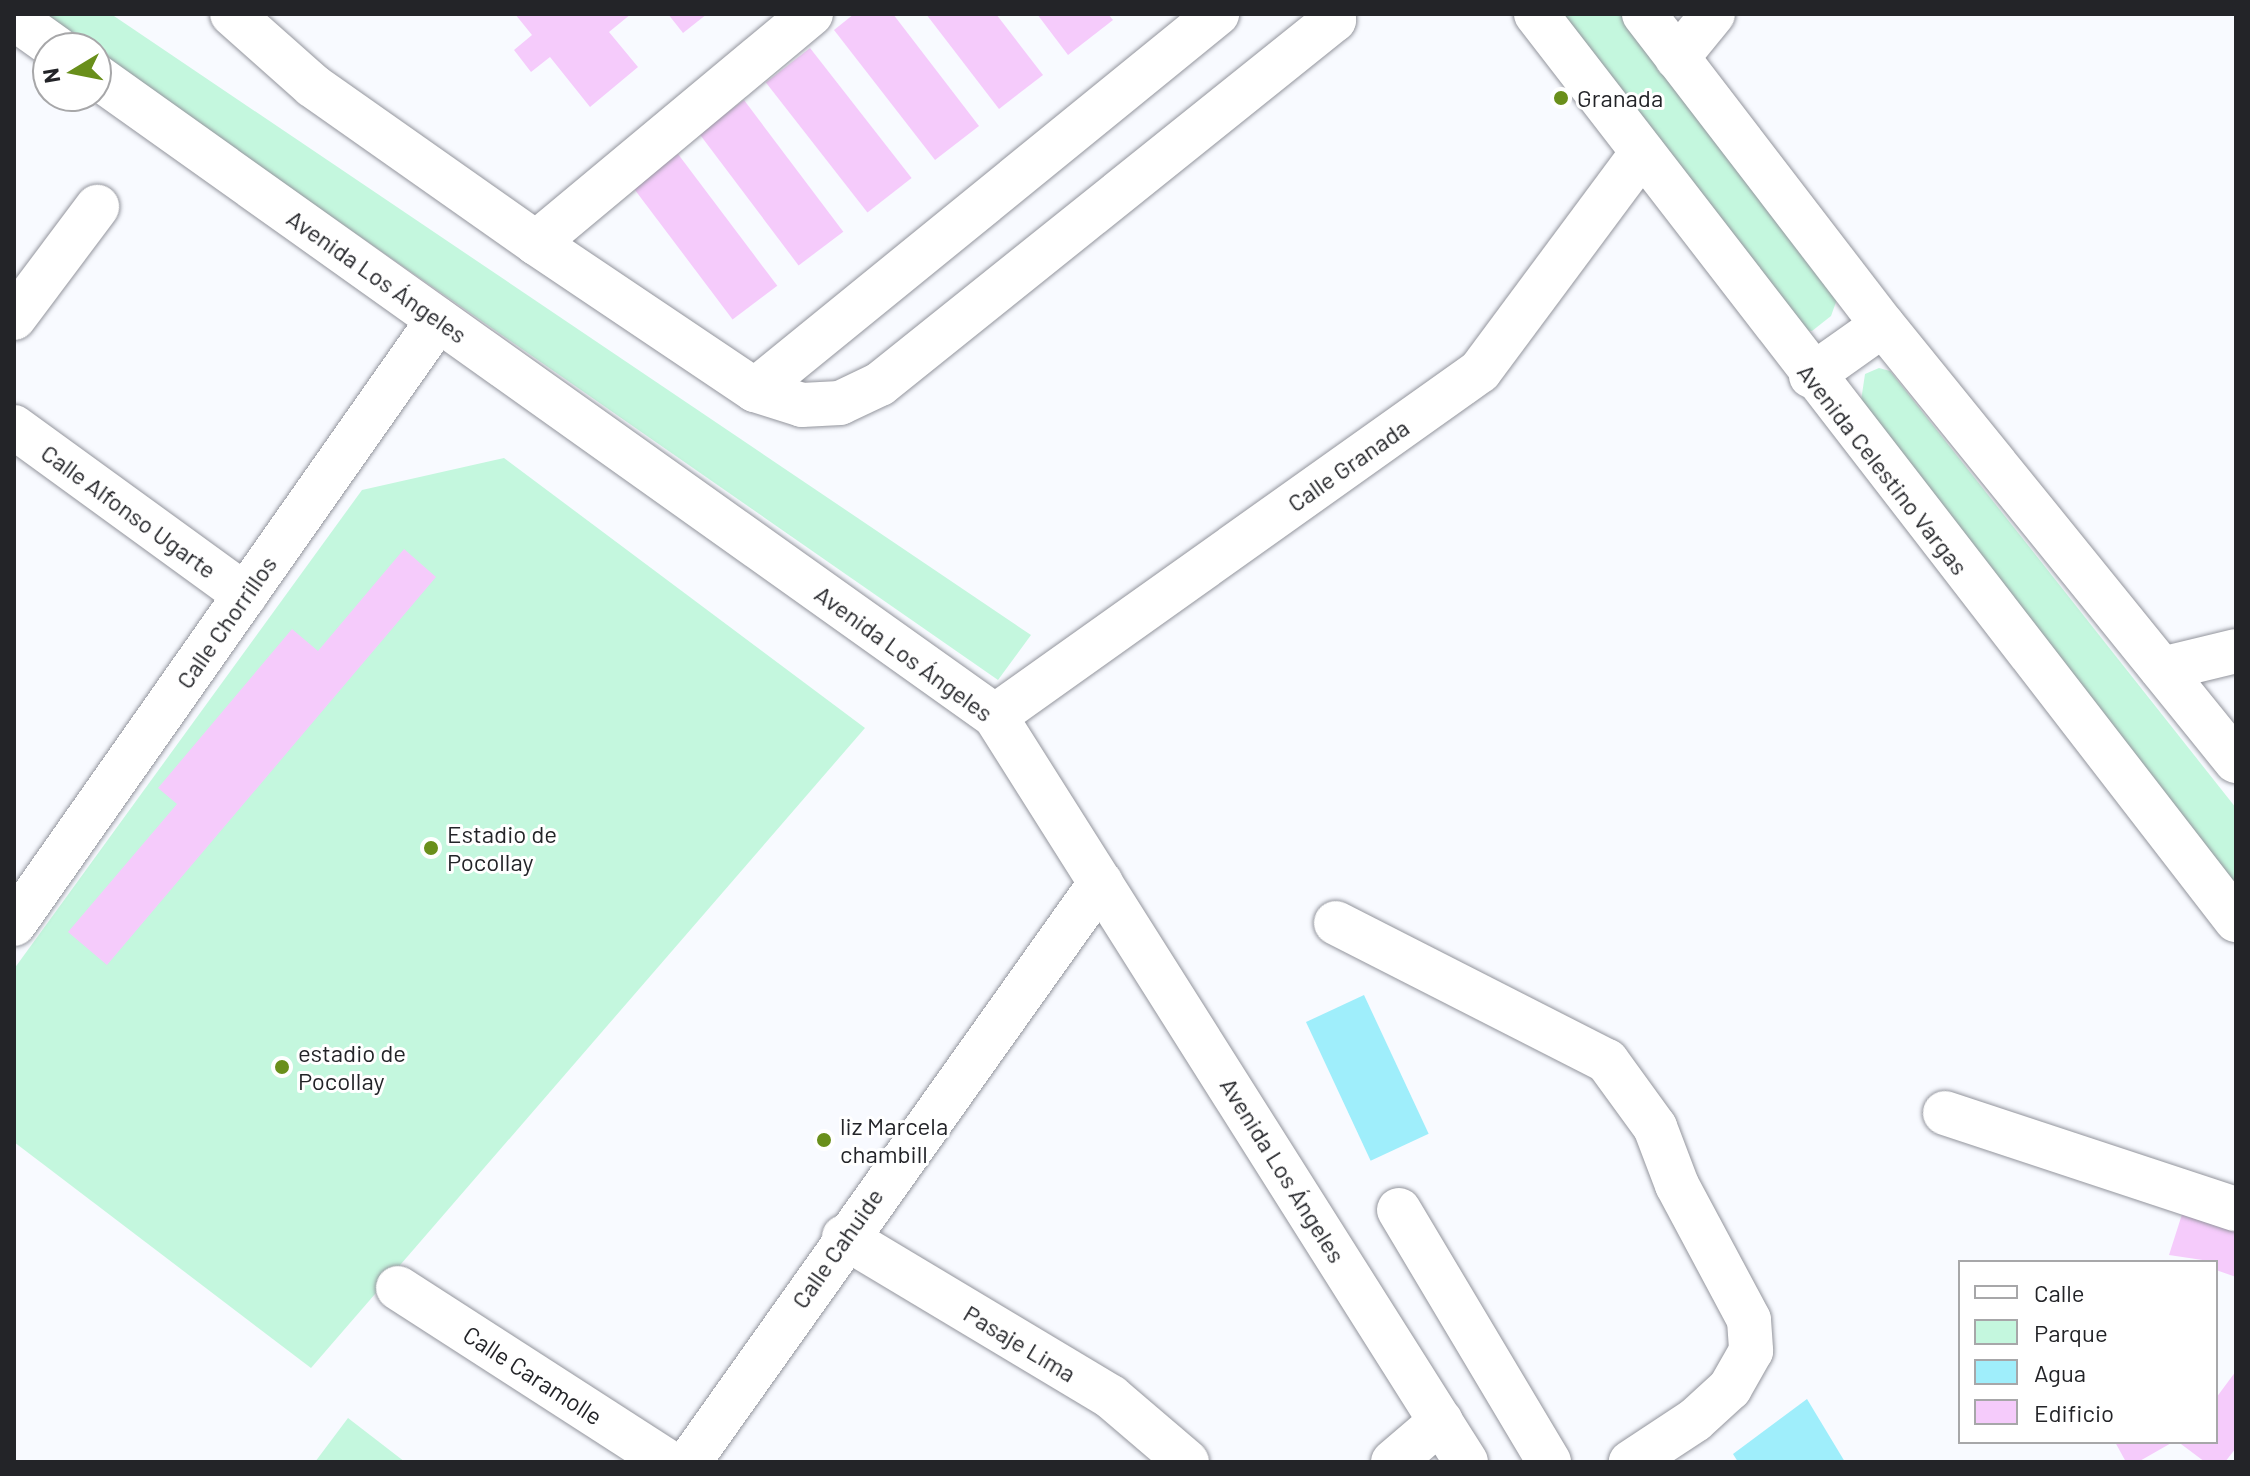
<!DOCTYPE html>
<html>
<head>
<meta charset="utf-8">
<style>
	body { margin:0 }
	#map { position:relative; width:2250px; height:1476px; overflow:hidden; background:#f8faff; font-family:Barlow,sans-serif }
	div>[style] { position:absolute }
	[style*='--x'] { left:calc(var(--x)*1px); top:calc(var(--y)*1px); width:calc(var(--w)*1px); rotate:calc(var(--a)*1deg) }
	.green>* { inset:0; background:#c4f7de }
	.water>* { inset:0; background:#9feefb; transform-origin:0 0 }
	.building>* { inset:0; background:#f5cbfb; transform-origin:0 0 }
	.roads { filter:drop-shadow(0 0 2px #93959d) drop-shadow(0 0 2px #93959d) }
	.minor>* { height:44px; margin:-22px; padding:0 22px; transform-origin:22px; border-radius:22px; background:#fff }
	.major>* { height:44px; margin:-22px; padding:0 22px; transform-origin:22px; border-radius:22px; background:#fff }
	.dots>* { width:22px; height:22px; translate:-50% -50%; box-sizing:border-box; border:4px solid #fff; border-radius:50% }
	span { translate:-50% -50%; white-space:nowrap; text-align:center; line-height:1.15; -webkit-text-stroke:6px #fff; paint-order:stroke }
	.poi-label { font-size:24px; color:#232428 }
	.left { translate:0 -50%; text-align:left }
	.street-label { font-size:24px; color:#232428 }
	.frame { position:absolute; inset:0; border:16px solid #232428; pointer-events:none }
	.legend { position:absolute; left:1958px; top:1260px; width:260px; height:184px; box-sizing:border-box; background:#fff; border:2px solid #a7a7a9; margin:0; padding:10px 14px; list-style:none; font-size:24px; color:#232428 }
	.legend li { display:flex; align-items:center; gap:16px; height:40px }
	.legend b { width:40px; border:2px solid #a7a7a9 }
	.north { position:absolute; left:32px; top:32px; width:80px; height:80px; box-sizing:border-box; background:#fff; border:2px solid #a7a7a9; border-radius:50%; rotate:260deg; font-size:22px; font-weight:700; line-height:32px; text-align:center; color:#232428 }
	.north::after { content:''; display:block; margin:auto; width:28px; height:36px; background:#698f1b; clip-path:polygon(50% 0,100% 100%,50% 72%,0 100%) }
</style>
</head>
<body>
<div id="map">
	<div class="green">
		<div style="clip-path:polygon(40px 14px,111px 14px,1031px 635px,998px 680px)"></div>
		<div style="clip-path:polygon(1548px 14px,1622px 14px,1835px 275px,1840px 291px,1831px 316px,1812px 331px,1795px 329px)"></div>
		<div style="clip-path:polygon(1879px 368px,1890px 371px,2236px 808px,2236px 890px,1861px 401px,1865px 374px)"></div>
		<div style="clip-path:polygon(504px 458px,865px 728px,311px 1368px,14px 1142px,14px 969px,362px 490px)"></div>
		<div style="clip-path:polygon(348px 1418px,405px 1462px,315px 1462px)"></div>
	</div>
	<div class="water">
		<div style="left:1364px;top:995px;width:153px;height:64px;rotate:65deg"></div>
		<div style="clip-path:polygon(1807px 1399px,1845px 1462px,1738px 1462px,1733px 1454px)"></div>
	</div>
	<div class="building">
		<div style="clip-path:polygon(515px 14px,631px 14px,609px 32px,638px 67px,590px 107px,550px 57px,531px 72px,514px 50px,532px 35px)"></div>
		<div style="clip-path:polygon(668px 14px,707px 14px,683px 33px)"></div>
		<div style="clip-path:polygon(854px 14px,893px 14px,979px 126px,935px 160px,834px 30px)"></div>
		<div style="clip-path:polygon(926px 14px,996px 14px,1043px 75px,999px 109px)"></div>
		<div style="clip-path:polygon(1037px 14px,1108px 14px,1113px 20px,1068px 55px)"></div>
		<div style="left:810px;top:48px;width:165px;height:56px;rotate:52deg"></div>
		<div style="left:744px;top:100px;width:165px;height:56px;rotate:53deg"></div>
		<div style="left:678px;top:154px;width:165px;height:56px;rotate:53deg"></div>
		<div style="clip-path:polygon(404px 549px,436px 577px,107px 965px,68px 932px,177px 804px,158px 788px,292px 629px,318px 651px)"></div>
		<div style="clip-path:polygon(2184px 1208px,2236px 1226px,2236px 1277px,2216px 1270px,2216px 1262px,2169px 1255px)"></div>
		<div style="clip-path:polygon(2236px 1371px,2236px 1448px,2225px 1462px,2205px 1462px,2181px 1444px,2216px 1442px,2216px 1398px)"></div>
		<div style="clip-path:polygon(2115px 1442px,2173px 1442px,2138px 1462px,2126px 1462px)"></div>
	</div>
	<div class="roads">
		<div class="minor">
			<div style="--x:232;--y:14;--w:108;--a:41.6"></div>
			<div style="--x:313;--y:86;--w:273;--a:35.1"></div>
			<div style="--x:536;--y:243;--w:264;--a:33.9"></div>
			<div style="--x:755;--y:390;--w:49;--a:17.7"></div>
			<div style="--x:802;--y:405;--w:38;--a:-3"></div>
			<div style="--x:840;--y:403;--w:44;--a:-25.4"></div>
			<div style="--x:880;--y:384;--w:582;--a:-38.72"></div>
			<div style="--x:1334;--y:20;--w:6;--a:-108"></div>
			<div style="--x:14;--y:18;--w:52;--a:35.5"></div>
			<div style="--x:1677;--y:58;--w:57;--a:-50.7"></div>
			<div style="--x:96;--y:76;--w:1104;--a:35.45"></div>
			<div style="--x:995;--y:716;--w:882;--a:57.73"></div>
			<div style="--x:536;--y:243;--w:358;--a:-39.8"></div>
			<div style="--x:14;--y:318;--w:139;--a:-53.2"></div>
			<div style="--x:755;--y:390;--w:596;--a:-39.14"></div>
			<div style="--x:14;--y:427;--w:286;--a:36"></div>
			<div style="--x:2162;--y:669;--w:76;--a:-13.7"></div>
			<div style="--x:995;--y:716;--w:595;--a:-35.43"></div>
			<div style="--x:1480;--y:371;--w:272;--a:-53.4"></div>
			<div style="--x:1336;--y:923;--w:304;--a:27"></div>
			<div style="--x:1607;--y:1061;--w:82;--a:54"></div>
			<div style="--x:1655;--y:1127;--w:62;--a:69.2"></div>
			<div style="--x:1677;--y:1185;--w:153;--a:61.9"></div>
			<div style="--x:1749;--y:1320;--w:31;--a:86"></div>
			<div style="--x:1751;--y:1351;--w:43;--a:119.6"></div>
			<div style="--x:1730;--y:1388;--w:47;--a:137.6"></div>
			<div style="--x:1695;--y:1420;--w:77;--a:146.7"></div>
			<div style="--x:14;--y:924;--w:738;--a:-54.93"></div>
			<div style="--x:1945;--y:1113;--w:306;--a:18.3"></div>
			<div style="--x:1399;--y:1210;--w:293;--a:59.2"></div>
			<div style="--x:844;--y:1237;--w:311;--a:30.9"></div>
			<div style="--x:1111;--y:1397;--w:100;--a:40.5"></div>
			<div style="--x:398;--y:1288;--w:321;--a:32.8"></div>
			<div style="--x:689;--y:1462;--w:711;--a:-54.61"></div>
			<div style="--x:1393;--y:1462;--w:63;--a:-40.5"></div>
		</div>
		<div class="major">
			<div style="--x:1536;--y:14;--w:1145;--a:52.31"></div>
			<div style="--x:1644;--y:14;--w:392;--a:52.5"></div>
			<div style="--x:1883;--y:325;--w:561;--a:51.01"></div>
			<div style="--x:1811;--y:376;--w:88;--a:-35.3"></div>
		</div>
	</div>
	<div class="dots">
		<div style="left:1561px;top:98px;background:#698f1b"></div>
		<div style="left:431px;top:848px;background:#698f1b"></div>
		<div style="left:282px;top:1067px;background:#698f1b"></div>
		<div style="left:824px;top:1140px;background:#698f1b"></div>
	</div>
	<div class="poi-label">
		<span class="left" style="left:1577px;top:98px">Granada</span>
		<span class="left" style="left:447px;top:848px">Estadio de<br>Pocollay</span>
		<span class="left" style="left:298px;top:1067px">estadio de<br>Pocollay</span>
		<span class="left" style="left:840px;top:1140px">liz Marcela<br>chambill</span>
	</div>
	<div class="street-label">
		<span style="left:377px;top:276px;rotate:35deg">Avenida Los Ángeles</span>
		<span style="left:1348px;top:465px;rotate:-35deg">Calle Granada</span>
		<span style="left:1883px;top:469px;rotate:52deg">Avenida Celestino Vargas</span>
		<span style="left:129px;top:511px;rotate:36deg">Calle Alfonso Ugarte</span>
		<span style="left:226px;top:622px;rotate:-55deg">Calle Chorrillos</span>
		<span style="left:904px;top:653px;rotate:36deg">Avenida Los Ángeles</span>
		<span style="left:1283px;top:1170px;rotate:58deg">Avenida Los Ángeles</span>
		<span style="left:837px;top:1248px;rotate:-55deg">Calle Cahuide</span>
		<span style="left:1020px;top:1343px;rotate:31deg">Pasaje Lima</span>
		<span style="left:533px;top:1375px;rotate:33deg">Calle Caramolle</span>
	</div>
	<div class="frame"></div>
	<ul class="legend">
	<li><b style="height:10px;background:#fff"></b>Calle</li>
	<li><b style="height:22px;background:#c4f7de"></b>Parque</li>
	<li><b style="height:22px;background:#9feefb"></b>Agua</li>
	<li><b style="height:22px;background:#f5cbfb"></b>Edificio</li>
	</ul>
	<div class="north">N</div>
</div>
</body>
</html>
